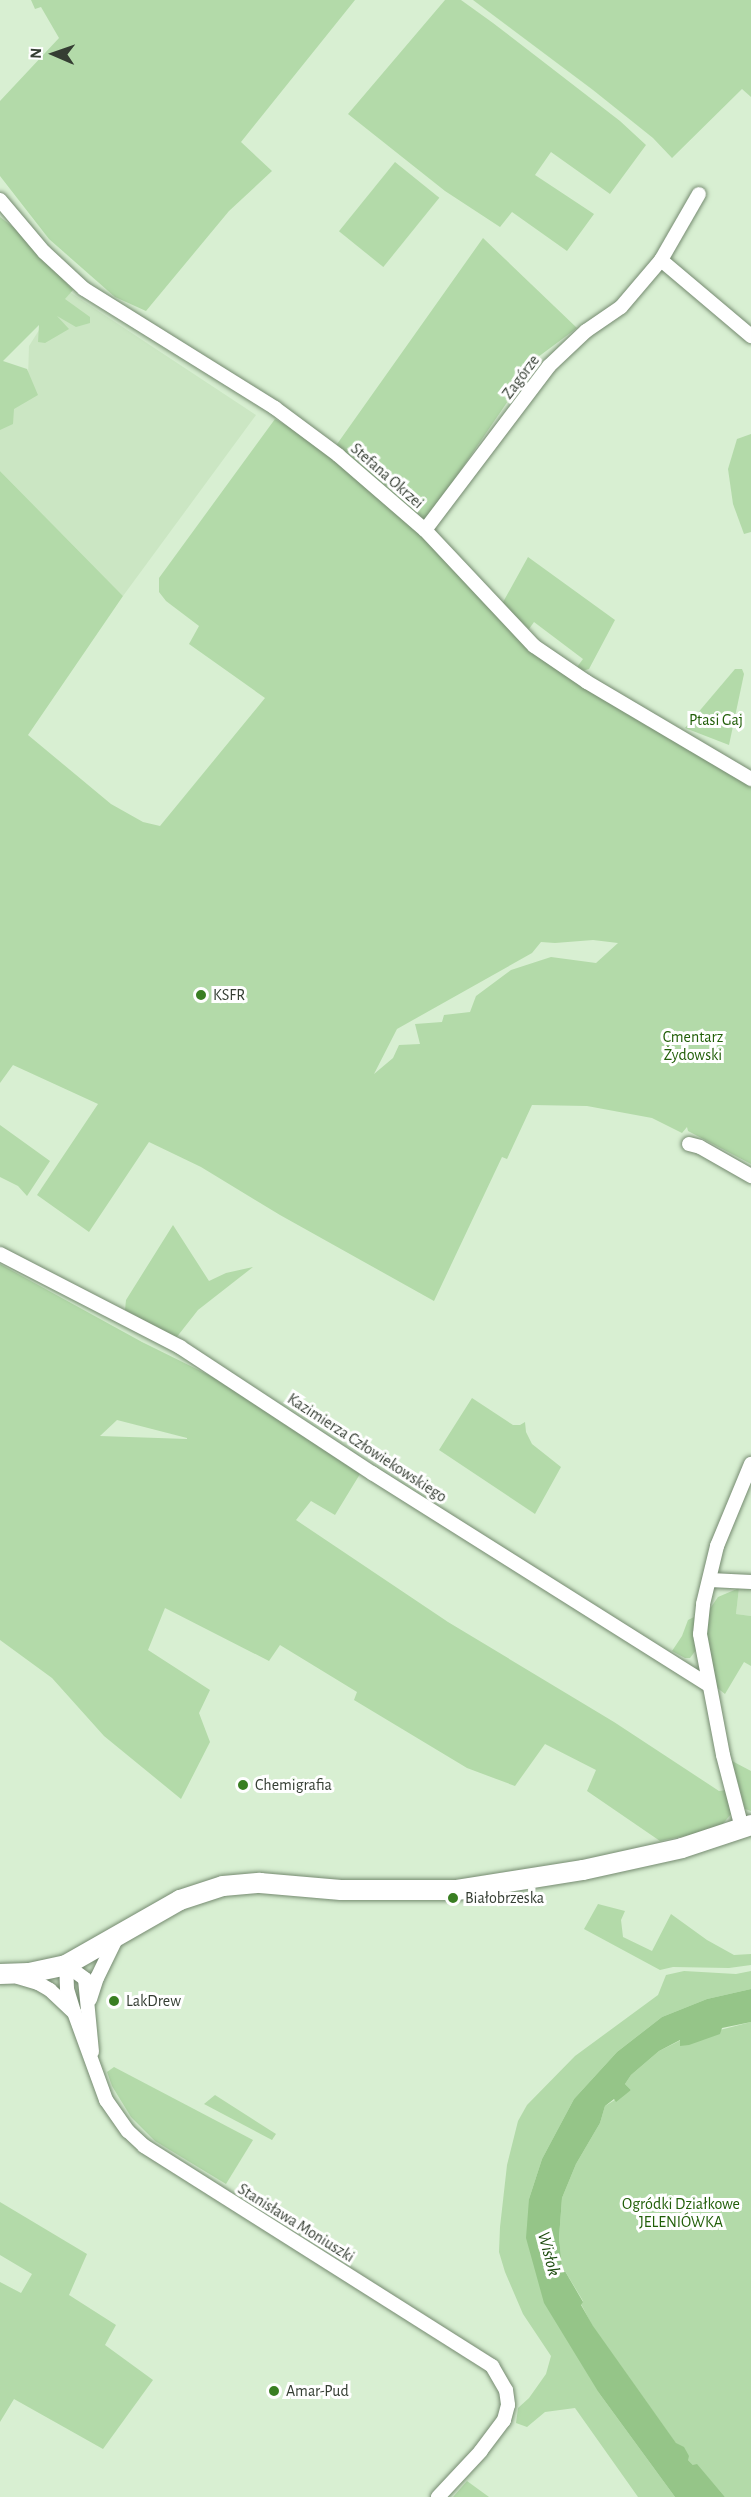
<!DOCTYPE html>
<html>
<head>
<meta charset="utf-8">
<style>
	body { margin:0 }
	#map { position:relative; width:751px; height:2497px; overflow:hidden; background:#d8efd2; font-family:"Alegreya Sans",sans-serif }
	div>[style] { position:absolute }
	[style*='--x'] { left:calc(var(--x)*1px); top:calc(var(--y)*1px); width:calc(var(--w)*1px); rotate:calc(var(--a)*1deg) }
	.built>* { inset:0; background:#cbe6c3 }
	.green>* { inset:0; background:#b3daa9; transform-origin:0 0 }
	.water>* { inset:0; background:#95c588 }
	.roads { filter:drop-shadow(0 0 2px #758a70) drop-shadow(0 0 2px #758a70) }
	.street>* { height:14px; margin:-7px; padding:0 7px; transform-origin:7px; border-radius:7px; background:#fff }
	.secondary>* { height:20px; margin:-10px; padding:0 10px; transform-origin:10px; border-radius:10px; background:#fff }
	.dots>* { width:16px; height:16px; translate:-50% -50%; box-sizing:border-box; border:3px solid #fff; border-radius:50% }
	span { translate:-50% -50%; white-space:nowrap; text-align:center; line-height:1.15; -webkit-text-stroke:6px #fff; paint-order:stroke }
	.street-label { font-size:16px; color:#353e33 }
	.park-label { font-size:16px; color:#215e08 }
	.poi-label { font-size:16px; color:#353e33 }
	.left { translate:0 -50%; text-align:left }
	.water-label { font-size:18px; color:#1d4b0e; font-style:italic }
	.north { position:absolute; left:24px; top:24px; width:60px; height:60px; -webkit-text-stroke:4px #fff; paint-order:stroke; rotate:272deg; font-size:16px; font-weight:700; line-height:24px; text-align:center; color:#353e33 }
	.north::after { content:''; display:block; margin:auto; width:21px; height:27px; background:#353e33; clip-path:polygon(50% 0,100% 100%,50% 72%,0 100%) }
</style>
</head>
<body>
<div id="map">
	<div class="built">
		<div style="clip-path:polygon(65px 289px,256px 415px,123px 596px,0 471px,0 418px,28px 377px,29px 346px)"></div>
		<div style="clip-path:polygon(739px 1588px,751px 1589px,751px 1616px,736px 1614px)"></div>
	</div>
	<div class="green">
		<div style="clip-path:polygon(31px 0,355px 0,241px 142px,272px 171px,229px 211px,146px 311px,115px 297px,49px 239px,0 176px,0 101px,59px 38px,41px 7px,35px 9px)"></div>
		<div style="clip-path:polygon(445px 0,461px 0,493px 23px,620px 121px,646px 145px,610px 194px,551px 152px,535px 175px,594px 214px,567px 251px,512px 212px,500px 227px,445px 191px,348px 114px)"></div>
		<div style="clip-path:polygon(473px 0,751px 0,751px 97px,742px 89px,672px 158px,653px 138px,593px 90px)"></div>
		<div style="left:395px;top:162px;width:57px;height:89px;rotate:39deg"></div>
		<div style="clip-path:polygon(0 217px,17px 230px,73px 290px,65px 299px,90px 317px,90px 323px,76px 327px,57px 316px,69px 329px,45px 343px,38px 342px,39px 325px,3px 361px,27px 369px,38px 395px,14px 409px,13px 424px,0 430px)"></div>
		<div style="clip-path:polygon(483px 238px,577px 328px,538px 357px,424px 524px,335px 447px)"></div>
		<div style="clip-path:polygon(evenodd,275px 419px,338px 455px,425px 530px,534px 646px,751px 779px,751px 1164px,688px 1131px,687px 1127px,682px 1133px,652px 1118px,587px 1106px,532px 1105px,507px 1159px,502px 1157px,434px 1301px,280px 1215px,201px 1167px,149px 1142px,89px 1232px,37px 1195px,98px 1104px,13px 1065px,0 1083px,0 471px,123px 596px,28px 735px,111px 804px,143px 822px,160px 826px,265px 698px,189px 644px,199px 626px,166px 601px,159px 592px,159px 578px,275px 419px,593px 940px,618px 943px,596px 963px,551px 957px,511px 970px,476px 996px,470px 1012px,444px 1015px,442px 1022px,415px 1024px,420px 1044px,399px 1045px,393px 1058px,374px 1074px,397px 1029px,532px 953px,541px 942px,555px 943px,593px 940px)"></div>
		<div style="clip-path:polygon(751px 434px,751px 532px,744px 534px,733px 504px,728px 469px,737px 439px)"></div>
		<div style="clip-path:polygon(528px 557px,615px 620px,589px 669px,582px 671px,577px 667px,583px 659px,534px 622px,529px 629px,502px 604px)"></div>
		<div style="clip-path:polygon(735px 669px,742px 669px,744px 674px,729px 745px,685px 728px)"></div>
		<div style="clip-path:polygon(0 1125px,50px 1161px,27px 1196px,18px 1186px,0 1177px)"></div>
		<div style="clip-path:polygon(173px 1225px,209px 1281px,226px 1273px,253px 1267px,198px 1310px,176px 1338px,125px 1310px,126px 1300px)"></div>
		<div style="clip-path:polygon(evenodd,0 1264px,142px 1342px,233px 1387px,360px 1474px,335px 1515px,311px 1501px,296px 1520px,448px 1622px,614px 1722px,719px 1791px,727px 1790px,732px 1813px,726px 1820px,722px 1825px,700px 1833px,660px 1841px,587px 1791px,596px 1770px,545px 1744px,515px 1786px,467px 1768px,354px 1700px,357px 1692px,280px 1645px,269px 1661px,165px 1608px,148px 1650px,210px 1690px,199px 1713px,210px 1742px,181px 1799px,104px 1736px,52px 1678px,0 1640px,0 1264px,117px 1420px,187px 1438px,187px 1439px,100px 1436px,117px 1420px)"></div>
		<div style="clip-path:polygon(472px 1398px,513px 1425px,520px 1425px,525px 1422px,526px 1432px,532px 1444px,561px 1467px,535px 1514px,439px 1450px)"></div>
		<div style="clip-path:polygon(739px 1588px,736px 1614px,751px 1616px,751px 1666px,744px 1662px,725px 1694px,716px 1687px,706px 1636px,707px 1613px,718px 1597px)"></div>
		<div style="clip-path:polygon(694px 1617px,696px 1650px,690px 1658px,685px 1658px,672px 1651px,682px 1636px,688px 1620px)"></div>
		<div style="clip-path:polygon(732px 1761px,751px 1771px,751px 1811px,745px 1809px)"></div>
		<div style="clip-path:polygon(598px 1904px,625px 1911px,621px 1920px,623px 1937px,652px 1951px,671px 1914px,707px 1940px,734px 1955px,751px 1954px,751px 1965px,729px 1968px,673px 1967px,660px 1970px,584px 1929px)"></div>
		<div style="clip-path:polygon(684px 1971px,736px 1974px,751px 1971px,751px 1989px,707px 1999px,662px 2017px,617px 2052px,574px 2099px,542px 2159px,529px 2199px,599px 2393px,675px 2497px,638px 2497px,575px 2408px,545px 2412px,527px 2427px,516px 2423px,518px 2408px,529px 2398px,546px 2374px,551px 2356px,523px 2314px,505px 2272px,499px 2252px,500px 2227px,507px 2165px,518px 2121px,527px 2105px,575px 2056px,658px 1995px,666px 1975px)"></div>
		<div style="clip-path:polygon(751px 2022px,751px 2497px,725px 2497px,697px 2465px,693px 2465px,687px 2459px,593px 2327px,581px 2304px,583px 2301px,562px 2266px,559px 2238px,562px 2198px,576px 2164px,600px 2123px,605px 2106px,631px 2090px,625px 2084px,631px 2075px,659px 2051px,681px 2040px)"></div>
		<div style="clip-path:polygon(114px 2067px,253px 2140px,226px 2184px,155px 2141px,131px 2117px,112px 2086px,107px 2072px)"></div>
		<div style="clip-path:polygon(215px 2095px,276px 2134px,272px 2140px,204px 2104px)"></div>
		<div style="clip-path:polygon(0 2202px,87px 2254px,69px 2295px,116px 2325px,105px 2345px,153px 2380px,103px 2449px,14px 2399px,0 2422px,0 2282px,21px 2293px,32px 2274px,0 2255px)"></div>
		<div style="clip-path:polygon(467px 2481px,489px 2497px,453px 2497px)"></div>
	</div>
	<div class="water">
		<div style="clip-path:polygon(751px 1989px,751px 2022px,722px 2028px,720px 2034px,689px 2045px,680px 2046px,680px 2040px,659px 2051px,631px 2075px,625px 2084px,631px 2090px,616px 2102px,614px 2099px,605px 2106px,600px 2123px,576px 2164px,562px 2198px,559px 2238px,562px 2266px,583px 2302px,581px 2305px,593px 2326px,676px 2443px,684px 2447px,689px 2456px,688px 2460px,693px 2465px,697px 2464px,725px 2497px,675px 2497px,599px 2393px,544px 2303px,526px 2238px,529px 2199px,542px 2159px,574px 2099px,617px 2052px,662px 2017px,707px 1999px)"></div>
	</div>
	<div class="roads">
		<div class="street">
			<div style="--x:0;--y:200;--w:68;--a:49.8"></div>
			<div style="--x:44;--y:252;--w:54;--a:42.8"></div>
			<div style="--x:84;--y:289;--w:225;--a:31.9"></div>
			<div style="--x:275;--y:408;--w:79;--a:36.7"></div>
			<div style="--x:338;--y:455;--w:115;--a:40.8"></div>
			<div style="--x:425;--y:530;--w:159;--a:46.8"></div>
			<div style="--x:534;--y:646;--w:64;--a:34.2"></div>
			<div style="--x:587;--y:682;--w:191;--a:30.6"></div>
			<div style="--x:661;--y:260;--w:76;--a:-60.1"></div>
			<div style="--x:425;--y:530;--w:206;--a:-52.9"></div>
			<div style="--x:549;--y:366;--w:51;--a:-43.4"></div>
			<div style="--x:586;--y:331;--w:42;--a:-34.4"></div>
			<div style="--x:621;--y:307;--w:62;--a:-49.6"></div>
			<div style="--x:661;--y:260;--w:118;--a:40.2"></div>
			<div style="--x:689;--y:1144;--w:11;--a:15"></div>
			<div style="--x:700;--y:1147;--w:59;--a:29.6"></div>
			<div style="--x:0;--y:1254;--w:203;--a:27.3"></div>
			<div style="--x:180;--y:1347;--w:230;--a:33.3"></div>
			<div style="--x:372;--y:1473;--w:397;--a:32.2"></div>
			<div style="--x:710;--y:1580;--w:41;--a:2.8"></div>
			<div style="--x:742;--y:1828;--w:75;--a:-104.6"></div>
			<div style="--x:723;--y:1755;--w:123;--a:-100.8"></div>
			<div style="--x:700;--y:1634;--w:30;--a:-84"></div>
			<div style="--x:703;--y:1604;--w:60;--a:-76.4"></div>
			<div style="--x:717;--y:1546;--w:89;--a:-67.5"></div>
			<div style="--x:18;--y:1977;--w:21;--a:17"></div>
			<div style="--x:38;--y:1983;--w:14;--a:30"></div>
			<div style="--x:50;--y:1990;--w:33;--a:43"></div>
			<div style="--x:74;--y:2012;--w:94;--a:70"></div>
			<div style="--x:106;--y:2100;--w:38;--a:55"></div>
			<div style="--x:128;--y:2131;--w:22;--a:43"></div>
			<div style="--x:144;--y:2146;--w:412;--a:32.3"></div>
			<div style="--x:492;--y:2366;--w:28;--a:60"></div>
			<div style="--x:506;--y:2390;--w:15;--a:82"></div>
			<div style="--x:508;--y:2405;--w:16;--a:105"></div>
			<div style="--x:504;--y:2420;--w:39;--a:127"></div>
			<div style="--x:481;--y:2451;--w:63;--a:133.1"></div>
			<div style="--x:90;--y:1999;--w:22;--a:-72"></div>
			<div style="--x:97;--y:1978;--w:46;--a:-64"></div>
			<div style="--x:74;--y:2012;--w:24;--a:-107"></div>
			<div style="--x:67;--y:1989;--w:24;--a:-92"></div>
			<div style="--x:66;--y:1965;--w:24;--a:36"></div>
			<div style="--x:85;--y:1979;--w:73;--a:84.5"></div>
		</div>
		<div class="secondary">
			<div style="--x:0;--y:1974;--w:29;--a:-2"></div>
			<div style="--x:29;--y:1973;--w:38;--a:-12"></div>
			<div style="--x:66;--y:1965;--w:131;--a:-29.7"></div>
			<div style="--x:180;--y:1900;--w:45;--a:-18"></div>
			<div style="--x:223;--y:1886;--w:37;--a:-5"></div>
			<div style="--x:260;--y:1883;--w:81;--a:4.9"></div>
			<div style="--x:341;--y:1890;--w:116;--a:0"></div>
			<div style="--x:457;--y:1890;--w:128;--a:-9"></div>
			<div style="--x:583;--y:1870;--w:101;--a:-12.5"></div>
			<div style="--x:682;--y:1848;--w:73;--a:-18.4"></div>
		</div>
	</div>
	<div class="dots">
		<div style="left:201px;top:995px;background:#397e22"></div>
		<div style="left:243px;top:1785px;background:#397e22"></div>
		<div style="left:453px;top:1898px;background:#397e22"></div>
		<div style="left:114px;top:2001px;background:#397e22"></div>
		<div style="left:274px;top:2391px;background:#397e22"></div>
	</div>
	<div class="street-label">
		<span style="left:521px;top:377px;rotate:-53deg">Zagórze</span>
		<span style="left:387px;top:476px;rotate:41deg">Stefana Okrzei</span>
		<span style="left:367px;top:1448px;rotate:33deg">Kazimierza Człowiekowskiego</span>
		<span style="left:296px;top:2223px;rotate:32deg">Stanisława Moniuszki</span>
	</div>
	<div class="park-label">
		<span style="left:716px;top:720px">Ptasi Gaj</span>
		<span style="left:693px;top:1046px">Cmentarz<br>Żydowski</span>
		<span style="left:681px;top:2213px">Ogródki Działkowe<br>JELENIÓWKA</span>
	</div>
	<div class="poi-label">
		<span class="left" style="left:213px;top:995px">KSFR</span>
		<span class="left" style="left:255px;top:1785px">Chemigrafia</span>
		<span class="left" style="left:465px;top:1898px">Białobrzeska</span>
		<span class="left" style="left:126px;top:2001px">LakDrew</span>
		<span class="left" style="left:286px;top:2391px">Amar-Pud</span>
	</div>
	<div class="water-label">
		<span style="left:548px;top:2254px;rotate:75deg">Wisłok</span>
	</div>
	<div class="north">N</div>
</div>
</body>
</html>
